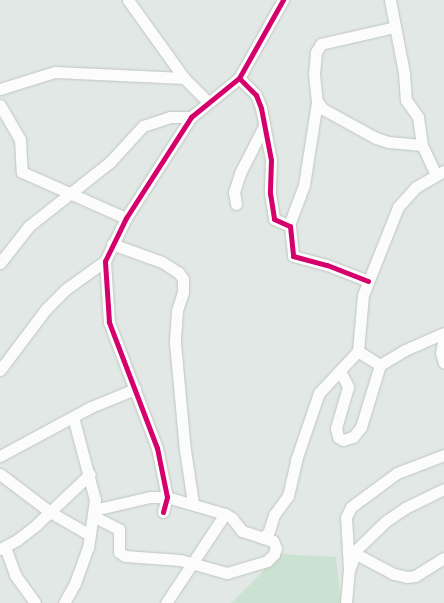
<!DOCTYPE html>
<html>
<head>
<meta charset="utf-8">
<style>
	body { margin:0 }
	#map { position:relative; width:444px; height:603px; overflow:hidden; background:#e2e8e5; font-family:"Alegreya Sans",sans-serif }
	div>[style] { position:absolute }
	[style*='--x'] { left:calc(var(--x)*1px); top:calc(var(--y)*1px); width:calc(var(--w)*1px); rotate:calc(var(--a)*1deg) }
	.green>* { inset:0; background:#cbe1d1 }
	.roads { filter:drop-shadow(0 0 1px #bfc5c2) drop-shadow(0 0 1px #bfc5c2) }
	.minor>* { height:11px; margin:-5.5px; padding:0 5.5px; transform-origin:5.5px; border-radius:5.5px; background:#fbfcfb }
	.cycleway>* { height:5px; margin:-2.5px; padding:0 2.5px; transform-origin:2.5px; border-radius:2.5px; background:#d6006c }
	span { translate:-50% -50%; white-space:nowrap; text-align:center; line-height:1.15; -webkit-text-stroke:3px #f0f7f3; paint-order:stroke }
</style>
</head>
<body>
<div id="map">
	<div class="green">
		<div style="clip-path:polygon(280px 554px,336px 557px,341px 603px,231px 603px)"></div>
	</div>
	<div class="roads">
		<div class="minor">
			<div style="--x:128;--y:0;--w:96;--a:54.3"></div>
			<div style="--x:184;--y:78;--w:34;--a:45"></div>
			<div style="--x:390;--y:0;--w:74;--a:79.1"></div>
			<div style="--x:404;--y:73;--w:27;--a:86"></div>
			<div style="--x:406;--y:100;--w:21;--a:55"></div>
			<div style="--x:418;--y:117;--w:28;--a:82"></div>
			<div style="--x:422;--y:145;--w:33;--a:65"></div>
			<div style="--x:395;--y:27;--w:76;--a:167.1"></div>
			<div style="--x:321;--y:44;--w:9;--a:122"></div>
			<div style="--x:316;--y:52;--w:22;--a:95"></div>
			<div style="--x:314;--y:74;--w:27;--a:84"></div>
			<div style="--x:317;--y:101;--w:10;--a:53"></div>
			<div style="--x:323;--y:109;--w:60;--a:28.7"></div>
			<div style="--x:376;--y:138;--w:13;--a:18"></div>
			<div style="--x:388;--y:142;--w:34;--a:5"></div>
			<div style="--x:239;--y:78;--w:24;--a:45"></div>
			<div style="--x:256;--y:95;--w:14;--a:69"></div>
			<div style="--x:261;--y:108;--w:53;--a:79.1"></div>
			<div style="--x:271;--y:160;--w:33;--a:92"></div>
			<div style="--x:270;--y:193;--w:26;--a:81"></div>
			<div style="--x:274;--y:219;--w:17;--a:24"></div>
			<div style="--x:290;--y:226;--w:30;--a:84"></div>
			<div style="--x:293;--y:256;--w:35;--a:15"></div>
			<div style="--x:327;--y:265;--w:44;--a:21.3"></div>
			<div style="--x:0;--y:89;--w:58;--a:-17.2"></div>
			<div style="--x:55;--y:72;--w:129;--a:2.7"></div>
			<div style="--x:0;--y:105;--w:39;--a:60"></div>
			<div style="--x:20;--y:139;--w:33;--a:87"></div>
			<div style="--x:22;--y:172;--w:114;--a:23.9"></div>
			<div style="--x:236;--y:204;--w:12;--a:-99"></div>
			<div style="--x:234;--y:192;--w:20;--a:-72"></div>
			<div style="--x:240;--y:173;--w:51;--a:-62.9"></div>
			<div style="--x:289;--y:225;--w:43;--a:-69.4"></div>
			<div style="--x:304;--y:185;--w:84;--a:-81.1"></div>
			<div style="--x:112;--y:244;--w:53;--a:19.8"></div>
			<div style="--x:162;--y:262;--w:20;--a:33"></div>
			<div style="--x:179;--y:273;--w:7;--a:56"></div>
			<div style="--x:183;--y:279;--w:13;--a:90"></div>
			<div style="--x:183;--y:292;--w:20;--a:108"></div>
			<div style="--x:177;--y:311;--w:32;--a:94"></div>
			<div style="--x:175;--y:343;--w:107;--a:84.7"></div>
			<div style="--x:185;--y:450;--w:54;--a:81.4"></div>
			<div style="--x:0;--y:263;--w:47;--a:-51.9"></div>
			<div style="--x:29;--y:226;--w:103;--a:-38.3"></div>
			<div style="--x:110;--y:162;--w:49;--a:-47.5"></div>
			<div style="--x:143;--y:126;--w:28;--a:-18"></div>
			<div style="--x:170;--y:117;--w:21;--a:0"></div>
			<div style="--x:444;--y:335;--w:18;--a:99"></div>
			<div style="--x:441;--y:353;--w:10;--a:73"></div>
			<div style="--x:380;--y:365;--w:26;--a:-148"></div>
			<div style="--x:358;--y:351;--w:56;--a:-84.9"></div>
			<div style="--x:363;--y:295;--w:95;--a:-68.3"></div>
			<div style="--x:398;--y:207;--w:27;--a:-48"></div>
			<div style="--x:416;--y:187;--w:32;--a:-30"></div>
			<div style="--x:0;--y:370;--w:76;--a:-53"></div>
			<div style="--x:46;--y:309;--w:28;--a:-45"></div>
			<div style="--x:66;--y:289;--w:48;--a:-35.7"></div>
			<div style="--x:340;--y:371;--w:18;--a:63"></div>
			<div style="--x:348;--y:387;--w:43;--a:106.3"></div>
			<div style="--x:336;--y:428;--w:9;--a:77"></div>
			<div style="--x:338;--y:437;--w:6;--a:31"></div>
			<div style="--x:343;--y:440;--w:10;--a:-17"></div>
			<div style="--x:353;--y:437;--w:13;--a:-51"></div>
			<div style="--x:361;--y:427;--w:65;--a:-73"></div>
			<div style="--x:380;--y:365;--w:29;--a:-31"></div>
			<div style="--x:405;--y:350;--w:43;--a:-23.6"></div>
			<div style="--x:0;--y:456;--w:103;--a:-28.3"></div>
			<div style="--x:91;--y:407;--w:48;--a:-22.2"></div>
			<div style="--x:0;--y:474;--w:63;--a:37.2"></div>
			<div style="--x:50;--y:512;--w:46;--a:29.9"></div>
			<div style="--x:163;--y:512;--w:16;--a:-75"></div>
			<div style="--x:167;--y:497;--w:50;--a:-101.5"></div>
			<div style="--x:157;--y:448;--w:135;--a:-110.9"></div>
			<div style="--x:109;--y:322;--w:61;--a:-93.8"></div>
			<div style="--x:105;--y:261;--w:48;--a:-64"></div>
			<div style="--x:126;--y:218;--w:120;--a:-57.2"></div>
			<div style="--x:191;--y:117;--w:62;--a:-39.1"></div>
			<div style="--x:239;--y:78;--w:90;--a:-60.6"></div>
			<div style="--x:93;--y:516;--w:29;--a:27"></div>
			<div style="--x:119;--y:529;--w:23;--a:90"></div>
			<div style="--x:119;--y:552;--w:7;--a:34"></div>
			<div style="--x:125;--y:556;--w:55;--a:4.2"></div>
			<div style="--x:180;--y:560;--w:49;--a:15.5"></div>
			<div style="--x:227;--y:573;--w:42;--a:-16.7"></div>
			<div style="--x:267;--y:561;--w:10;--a:-45"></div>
			<div style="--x:274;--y:554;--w:6;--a:-72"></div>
			<div style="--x:276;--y:548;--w:8;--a:-113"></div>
			<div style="--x:273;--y:541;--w:33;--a:-162"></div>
			<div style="--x:242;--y:531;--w:16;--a:-128"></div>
			<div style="--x:232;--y:518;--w:8;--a:-150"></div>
			<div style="--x:225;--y:514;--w:60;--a:-163.7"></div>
			<div style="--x:167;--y:497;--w:17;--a:180"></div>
			<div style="--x:150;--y:497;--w:57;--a:166.9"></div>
			<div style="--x:263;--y:538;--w:9;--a:-49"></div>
			<div style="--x:269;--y:531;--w:17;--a:-73"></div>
			<div style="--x:274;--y:515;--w:24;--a:-54"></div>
			<div style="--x:288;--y:496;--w:37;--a:-77"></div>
			<div style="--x:296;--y:460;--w:71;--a:-71.1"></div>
			<div style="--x:319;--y:393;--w:57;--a:-47.1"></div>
			<div style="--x:5;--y:547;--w:30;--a:70"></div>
			<div style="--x:15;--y:575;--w:34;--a:54"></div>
			<div style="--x:0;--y:549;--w:19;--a:-28"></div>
			<div style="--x:17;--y:540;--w:24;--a:-38"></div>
			<div style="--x:36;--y:525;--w:74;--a:-43.4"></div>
			<div style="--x:356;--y:554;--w:43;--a:27.8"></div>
			<div style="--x:394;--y:574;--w:13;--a:13"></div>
			<div style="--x:407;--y:577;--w:8;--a:-7"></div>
			<div style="--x:415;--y:576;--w:34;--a:-32"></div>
			<div style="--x:349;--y:570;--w:53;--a:-93.2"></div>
			<div style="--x:346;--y:517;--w:11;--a:-63"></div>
			<div style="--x:351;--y:507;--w:57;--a:-36.5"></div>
			<div style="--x:397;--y:473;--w:50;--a:-21"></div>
			<div style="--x:64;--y:603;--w:23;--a:-61"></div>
			<div style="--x:75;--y:583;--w:37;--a:-70"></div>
			<div style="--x:88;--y:548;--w:49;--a:-81.7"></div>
			<div style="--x:95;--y:500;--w:86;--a:-104.8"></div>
			<div style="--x:166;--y:603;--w:107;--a:-56.5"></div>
			<div style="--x:346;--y:603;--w:33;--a:-85"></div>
			<div style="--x:349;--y:570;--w:22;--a:-69"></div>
			<div style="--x:357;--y:549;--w:40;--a:-44"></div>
			<div style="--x:386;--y:521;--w:23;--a:-34"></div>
			<div style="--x:405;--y:508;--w:43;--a:-26"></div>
		</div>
	</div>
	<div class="cycleway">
		<div style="--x:239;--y:78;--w:24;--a:45"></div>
		<div style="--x:256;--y:95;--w:14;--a:69"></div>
		<div style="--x:261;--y:108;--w:53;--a:79.1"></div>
		<div style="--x:271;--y:160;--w:33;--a:92"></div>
		<div style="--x:270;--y:193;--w:26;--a:81"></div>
		<div style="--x:274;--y:219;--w:17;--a:24"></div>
		<div style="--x:290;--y:226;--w:30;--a:84"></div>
		<div style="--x:293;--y:256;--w:35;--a:15"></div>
		<div style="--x:327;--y:265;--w:44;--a:21.3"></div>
		<div style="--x:163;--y:512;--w:16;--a:-75"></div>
		<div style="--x:167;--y:497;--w:50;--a:-101.5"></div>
		<div style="--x:157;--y:448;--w:135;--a:-110.9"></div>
		<div style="--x:109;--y:322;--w:61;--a:-93.8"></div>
		<div style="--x:105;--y:261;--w:48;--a:-64"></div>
		<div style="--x:126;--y:218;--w:120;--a:-57.2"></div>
		<div style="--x:191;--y:117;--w:62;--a:-39.1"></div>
		<div style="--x:239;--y:78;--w:90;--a:-60.6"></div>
	</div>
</div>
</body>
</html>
